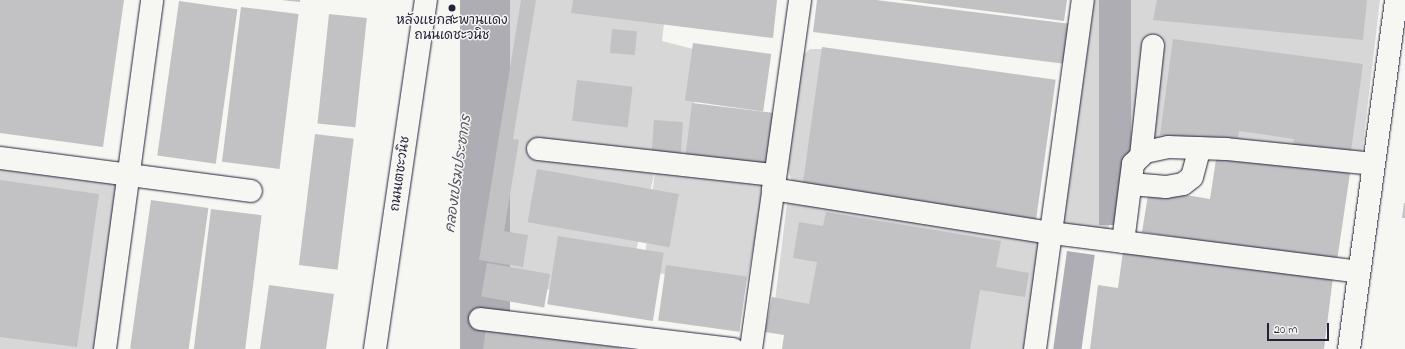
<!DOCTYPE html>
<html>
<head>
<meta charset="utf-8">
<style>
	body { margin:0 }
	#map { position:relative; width:1405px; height:349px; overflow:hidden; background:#f6f6f2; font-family:"Indie Flower","Playpen Sans Thai",sans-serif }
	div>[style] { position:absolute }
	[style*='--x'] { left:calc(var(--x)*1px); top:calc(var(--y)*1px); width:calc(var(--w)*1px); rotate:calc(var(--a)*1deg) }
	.green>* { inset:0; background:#d7d7d7 }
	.water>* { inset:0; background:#adadb3; transform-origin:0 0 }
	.building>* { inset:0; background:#c2c2c4; transform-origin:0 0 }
	.roads { filter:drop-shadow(0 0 1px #22223b) drop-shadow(0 0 1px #22223b) }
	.minor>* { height:22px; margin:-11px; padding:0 11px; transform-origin:11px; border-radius:11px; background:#f6f6f2 }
	.major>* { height:22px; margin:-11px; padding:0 11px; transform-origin:11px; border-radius:11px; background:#f6f6f2 }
	.dots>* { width:11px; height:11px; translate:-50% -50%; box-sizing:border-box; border:2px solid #f6f6f2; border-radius:50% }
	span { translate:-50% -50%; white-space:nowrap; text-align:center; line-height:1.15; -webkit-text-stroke:3px #f6f6f2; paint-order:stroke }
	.poi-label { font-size:13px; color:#22223b }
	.street-label { font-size:13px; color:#22223b }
	.water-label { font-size:14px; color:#535365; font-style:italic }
	.scale { position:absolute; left:1267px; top:323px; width:62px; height:18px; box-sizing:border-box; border:2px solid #22223b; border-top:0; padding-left:5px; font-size:12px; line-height:14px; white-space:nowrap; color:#22223b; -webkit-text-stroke:3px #f6f6f2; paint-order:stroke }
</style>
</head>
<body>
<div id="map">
	<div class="green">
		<div style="clip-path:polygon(509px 0,581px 0,665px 15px,662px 41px,701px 51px,687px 161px,766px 182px,747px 281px,643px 272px,655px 171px,635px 255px,566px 288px,465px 296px)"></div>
		<div style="clip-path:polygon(1087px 0,1380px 0,1362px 153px,1111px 143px,1109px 232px,1059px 223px)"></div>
		<div style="clip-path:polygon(810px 49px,834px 49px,817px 190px,794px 187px,787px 168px,803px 55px)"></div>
		<div style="clip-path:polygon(0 164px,115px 178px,117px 190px,100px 349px,0 349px)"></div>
		<div style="clip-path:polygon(787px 203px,1044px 237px,1028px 349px,813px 349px,773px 317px)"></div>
	</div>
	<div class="water">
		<div style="left:460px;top:0;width:50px;height:353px"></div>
		<div style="left:1099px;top:0;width:32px;height:225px"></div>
		<div style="left:1067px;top:251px;width:28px;height:99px;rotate:8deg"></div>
	</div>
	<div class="building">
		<div style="clip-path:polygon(0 0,124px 0,103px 147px,0 133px)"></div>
		<div style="clip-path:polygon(281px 0,300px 0,300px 2px)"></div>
		<div style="clip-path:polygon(521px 0,536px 0,513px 139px,519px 140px,504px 231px,528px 235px,523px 267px,479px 260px)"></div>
		<div style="clip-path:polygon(573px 0,777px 0,773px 38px,571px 13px)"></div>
		<div style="clip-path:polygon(817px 0,876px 0,1071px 24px,1066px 64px,813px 32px)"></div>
		<div style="clip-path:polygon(900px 0,1067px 0,1064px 21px)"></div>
		<div style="clip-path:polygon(1157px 0,1367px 0,1363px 40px,1153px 20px)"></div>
		<div style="left:179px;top:1px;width:59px;height:156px;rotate:8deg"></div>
		<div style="left:241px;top:7px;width:58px;height:156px;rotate:7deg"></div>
		<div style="left:329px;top:14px;width:38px;height:110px;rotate:6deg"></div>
		<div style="left:612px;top:29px;width:25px;height:24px;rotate:5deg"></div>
		<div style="clip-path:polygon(1173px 39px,1363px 64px,1350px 158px,1292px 150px,1294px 139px,1239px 131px,1237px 145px,1160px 135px)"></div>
		<div style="left:693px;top:43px;width:79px;height:58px;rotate:8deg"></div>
		<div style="left:822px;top:47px;width:236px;height:142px;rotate:8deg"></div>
		<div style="left:577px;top:80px;width:56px;height:41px;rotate:7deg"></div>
		<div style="left:692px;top:103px;width:85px;height:52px;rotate:7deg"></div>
		<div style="left:654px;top:120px;width:29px;height:33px;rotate:4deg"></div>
		<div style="left:315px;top:134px;width:39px;height:132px;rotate:7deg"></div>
		<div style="clip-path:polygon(1217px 153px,1350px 173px,1337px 261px,1142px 232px,1149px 189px,1210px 199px)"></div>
		<div style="left:537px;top:169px;width:144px;height:54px;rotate:10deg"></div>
		<div style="clip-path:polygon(0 180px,99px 194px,77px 347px,0 337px)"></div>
		<div style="left:151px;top:200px;width:58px;height:150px;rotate:8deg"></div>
		<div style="clip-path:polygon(1404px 203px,1405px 203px,1405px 218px,1402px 218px)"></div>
		<div style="left:211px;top:209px;width:51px;height:141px;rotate:7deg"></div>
		<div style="clip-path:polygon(826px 212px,1001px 241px,996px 267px,1029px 273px,1025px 297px,980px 290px,970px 349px,782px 349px,784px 335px,765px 332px,772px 297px,809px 304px,817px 262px,793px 258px,799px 222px,823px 226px)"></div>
		<div style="left:558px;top:236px;width:107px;height:69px;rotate:9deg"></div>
		<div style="clip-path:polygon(1123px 251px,1333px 277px,1324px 349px,1090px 349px,1098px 285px,1118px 288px)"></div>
		<div style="left:487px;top:263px;width:64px;height:34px;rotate:10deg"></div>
		<div style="left:666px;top:265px;width:82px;height:56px;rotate:8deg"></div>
		<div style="clip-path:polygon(269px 285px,334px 294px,326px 349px,260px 349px)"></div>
		<div style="clip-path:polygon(486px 329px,622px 348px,622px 349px,483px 349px)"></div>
	</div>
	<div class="roads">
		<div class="minor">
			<div style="--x:538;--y:149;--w:238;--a:6.3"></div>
			<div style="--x:1141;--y:156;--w:111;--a:-83.8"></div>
			<div style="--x:0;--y:158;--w:253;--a:7.5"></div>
			<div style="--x:1131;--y:184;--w:35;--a:5"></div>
			<div style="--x:1166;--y:187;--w:17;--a:-10"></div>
			<div style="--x:1183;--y:184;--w:11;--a:-38"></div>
			<div style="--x:1192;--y:177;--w:30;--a:-75"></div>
			<div style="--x:773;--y:189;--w:282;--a:9"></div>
			<div style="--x:1052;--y:233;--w:309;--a:7.2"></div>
			<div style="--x:1123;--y:242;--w:79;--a:-82.7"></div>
			<div style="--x:1133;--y:164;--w:17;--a:-45"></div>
			<div style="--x:1145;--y:152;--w:24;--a:-12"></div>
			<div style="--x:1168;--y:147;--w:58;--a:2"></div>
			<div style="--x:1226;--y:149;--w:148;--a:5.8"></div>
			<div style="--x:480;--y:319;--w:255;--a:6.8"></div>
			<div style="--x:105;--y:349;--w:352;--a:-82.3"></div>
			<div style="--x:751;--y:349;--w:352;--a:-82"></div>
			<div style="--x:1035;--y:349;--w:352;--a:-82.2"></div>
			<div style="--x:1349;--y:349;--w:352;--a:-82.3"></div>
		</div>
		<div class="major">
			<div style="--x:375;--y:349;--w:353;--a:-81.7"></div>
		</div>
	</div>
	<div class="dots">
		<div style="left:452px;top:8px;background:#22223b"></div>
	</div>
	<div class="poi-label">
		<span style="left:452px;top:29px">หลังแยกสะพานแดง<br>ถนนเดชะวนิช</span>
	</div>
	<div class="street-label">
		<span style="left:401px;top:174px;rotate:-82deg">ถนนเตชะวนิช</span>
	</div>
	<div class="water-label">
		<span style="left:459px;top:174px;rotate:-82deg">คลองเปรมประชากร</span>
	</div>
	<div class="scale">20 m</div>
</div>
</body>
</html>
